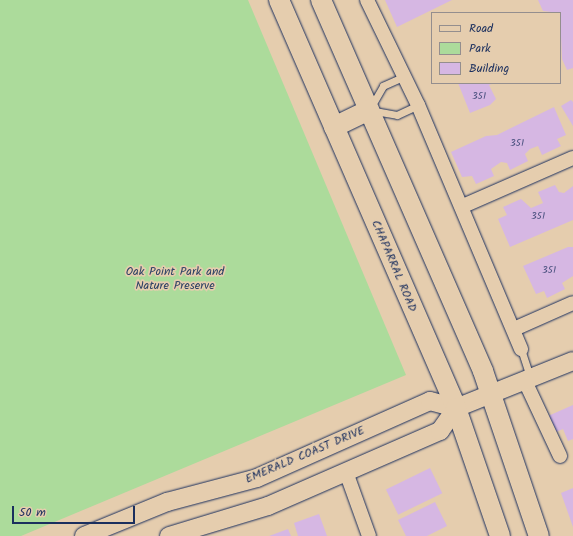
<!DOCTYPE html>
<html>
<head>
<meta charset="utf-8">
<style>
	body { margin:0 }
	#map { position:relative; width:573px; height:536px; overflow:hidden; background:#e5cdae; font-family:Kalam,sans-serif }
	div>[style] { position:absolute }
	[style*='--x'] { left:calc(var(--x)*1px); top:calc(var(--y)*1px); width:calc(var(--w)*1px); rotate:calc(var(--a)*1deg) }
	.green>* { inset:0; background:#acdb9b }
	.building>* { inset:0; background:#d6b7e3; transform-origin:0 0 }
	.roads { filter:drop-shadow(0 0 1px #1b2f5e) drop-shadow(0 0 1px #1b2f5e) }
	.service>* { height:7px; margin:-3.5px; padding:0 3.5px; transform-origin:3.5px; border-radius:3.5px; background:#e5cdae }
	.minor>* { height:14px; margin:-7px; padding:0 7px; transform-origin:7px; border-radius:7px; background:#e5cdae }
	.tertiary>* { height:18px; margin:-9px; padding:0 9px; transform-origin:9px; border-radius:9px; background:#e5cdae }
	.secondary>* { height:20px; margin:-10px; padding:0 10px; transform-origin:10px; border-radius:10px; background:#e5cdae }
	span { translate:-50% -50%; white-space:nowrap; text-align:center; line-height:1.15; -webkit-text-stroke:3.5px #e5cdae; paint-order:stroke }
	.number-label { font-size:10px; color:#4a517f }
	.number-label span { -webkit-text-stroke-width:0 }
	.street-label { font-size:12px; color:#1b2f5e }
	.park-label { font-size:12px; color:#2a4064 }
	.legend { position:absolute; left:431px; top:12px; width:130px; height:72px; box-sizing:border-box; background:#e5cdae; border:1px solid #948e8e; margin:0; padding:5px 7px; list-style:none; font-size:12px; color:#1b2f5e }
	.legend li { display:flex; align-items:center; gap:8px; height:20px }
	.legend b { width:20px; border:1px solid #948e8e }
	.scale { position:absolute; left:12px; top:506px; width:123px; height:18px; box-sizing:border-box; border:2px solid #1b2f5e; border-top:0; padding-left:5px; font-size:12px; line-height:14px; white-space:nowrap; color:#1b2f5e; -webkit-text-stroke:3px #e5cdae; paint-order:stroke }
</style>
</head>
<body>
<div id="map">
	<div class="green">
		<div style="clip-path:polygon(0 0,248px 0,406px 375px,21px 536px,0 536px)"></div>
	</div>
	<div class="building">
		<div style="clip-path:polygon(385px 0,452px 0,397px 27px)"></div>
		<div style="clip-path:polygon(538px 0,573px 0,573px 68px,567px 70px,562px 59px,560px 13px,543px 11px)"></div>
		<div style="clip-path:polygon(458px 83px,494px 83px,489px 85px,496px 99px,490px 105px,470px 113px)"></div>
		<div style="clip-path:polygon(571px 100px,573px 102px,573px 126px,561px 106px)"></div>
		<div style="clip-path:polygon(554px 107px,566px 135px,557px 139px,561px 146px,542px 155px,538px 146px,530px 149px,525px 154px,528px 161px,510px 170px,507px 163px,501px 162px,491px 169px,494px 176px,476px 184px,472px 176px,462px 177px,451px 152px,486px 136px,497px 135px)"></div>
		<div style="clip-path:polygon(555px 185px,559px 192px,564px 193px,573px 186px,573px 220px,510px 247px,498px 219px,507px 215px,503px 207px,521px 199px,531px 208px,543px 203px,538px 192px)"></div>
		<div style="clip-path:polygon(568px 247px,573px 247px,573px 276px,562px 283px,565px 289px,547px 298px,544px 291px,536px 294px,523px 266px)"></div>
		<div style="clip-path:polygon(573px 405px,573px 439px,568px 441px,563px 429px,556px 432px,548px 416px)"></div>
		<div style="left:430px;top:468px;width:28px;height:49px;rotate:64deg"></div>
		<div style="clip-path:polygon(573px 488px,573px 527px,561px 493px)"></div>
		<div style="clip-path:polygon(435px 502px,447px 526px,427px 536px,406px 536px,398px 520px)"></div>
		<div style="clip-path:polygon(319px 514px,327px 536px,298px 536px,294px 523px)"></div>
		<div style="clip-path:polygon(288px 529px,291px 536px,269px 536px)"></div>
	</div>
	<div class="roads">
		<div class="service">
			<div style="--x:405;--y:76;--w:24;--a:156"></div>
			<div style="--x:383;--y:86;--w:28;--a:120"></div>
			<div style="--x:369;--y:110;--w:28;--a:10"></div>
			<div style="--x:397;--y:115;--w:23;--a:-25"></div>
			<div style="--x:521;--y:349;--w:28;--a:72"></div>
		</div>
		<div class="minor">
			<div style="--x:367;--y:0;--w:117;--a:64.1"></div>
			<div style="--x:418;--y:105;--w:265;--a:67.1"></div>
			<div style="--x:463;--y:206;--w:120;--a:-23.6"></div>
			<div style="--x:514;--y:329;--w:64;--a:-23.8"></div>
			<div style="--x:524;--y:379;--w:85;--a:64.9"></div>
			<div style="--x:346;--y:472;--w:68;--a:70.2"></div>
		</div>
		<div class="tertiary">
			<div style="--x:84;--y:536;--w:90;--a:-22.3"></div>
			<div style="--x:167;--y:502;--w:93;--a:-14.9"></div>
			<div style="--x:257;--y:478;--w:189;--a:-24"></div>
			<div style="--x:430;--y:401;--w:27;--a:15"></div>
			<div style="--x:169;--y:536;--w:103;--a:-16.9"></div>
			<div style="--x:268;--y:506;--w:188;--a:-23.6"></div>
			<div style="--x:440;--y:431;--w:28;--a:-55"></div>
			<div style="--x:456;--y:408;--w:126;--a:-21.9"></div>
		</div>
		<div class="secondary">
			<div style="--x:279;--y:0;--w:445;--a:66.5"></div>
			<div style="--x:456;--y:408;--w:135;--a:71"></div>
			<div style="--x:321;--y:0;--w:405;--a:66.4"></div>
			<div style="--x:483;--y:371;--w:174;--a:71.3"></div>
			<div style="--x:334;--y:127;--w:39;--a:-26"></div>
		</div>
	</div>
	<div class="number-label">
		<span style="left:479px;top:97px">351</span>
		<span style="left:517px;top:144px">351</span>
		<span style="left:538px;top:217px">351</span>
		<span style="left:549px;top:271px">351</span>
	</div>
	<div class="street-label">
		<span style="left:394px;top:266px;rotate:67deg">CHAPARRAL ROAD</span>
		<span style="left:305px;top:455px;rotate:-23deg">EMERALD COAST DRIVE</span>
	</div>
	<div class="park-label">
		<span style="left:175px;top:279px">Oak Point Park and<br>Nature Preserve</span>
	</div>
	<ul class="legend">
	<li><b style="height:5px;background:#e5cdae"></b>Road</li>
	<li><b style="height:11px;background:#acdb9b"></b>Park</li>
	<li><b style="height:11px;background:#d6b7e3"></b>Building</li>
	</ul>
	<div class="scale">50 m</div>
</div>
</body>
</html>
